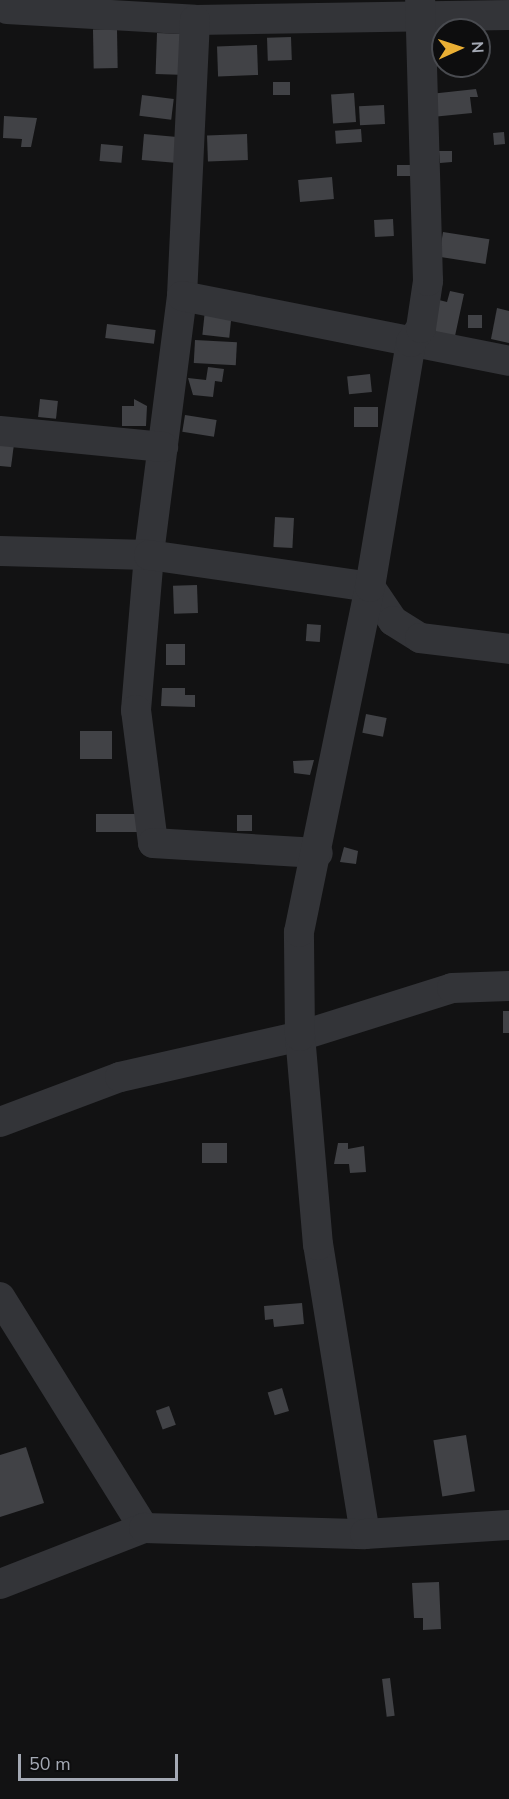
<!DOCTYPE html>
<html>
<head>
<meta charset="utf-8">
<style>
	body { margin:0 }
	#map { position:relative; width:509px; height:1799px; overflow:hidden; background:#121213; font-family:"Nunito Sans",sans-serif }
	div>[style] { position:absolute }
	[style*='--x'] { left:calc(var(--x)*1px); top:calc(var(--y)*1px); width:calc(var(--w)*1px); rotate:calc(var(--a)*1deg) }
	.building>* { inset:0; background:#414246; transform-origin:0 0 }
	.minor>* { height:30px; margin:-15px; padding:0 15px; transform-origin:15px; border-radius:15px; background:#333438 }
	span { translate:-50% -50%; white-space:nowrap; text-align:center; line-height:1.15; -webkit-text-stroke:5px #0d0d0e; paint-order:stroke }
	.north { position:absolute; left:431px; top:18px; width:60px; height:60px; box-sizing:border-box; background:#0d0d0e; border:2px solid #494b50; border-radius:50%; rotate:87deg; font-size:16px; font-weight:700; line-height:24px; text-align:center; color:#a4a9b4 }
	.north::after { content:''; display:block; margin:auto; width:21px; height:27px; background:#eaaf34; clip-path:polygon(50% 0,100% 100%,50% 72%,0 100%) }
	.scale { position:absolute; left:18px; top:1754px; width:160px; height:27px; box-sizing:border-box; border:3px solid #a4a9b4; border-top:0; padding-left:8px; font-size:18px; line-height:21px; white-space:nowrap; color:#a4a9b4; -webkit-text-stroke:4px #0d0d0e; paint-order:stroke }
</style>
</head>
<body>
<div id="map">
	<div class="building">
		<div style="left:117px;top:29px;width:39px;height:24px;rotate:89deg"></div>
		<div style="left:157px;top:33px;width:23px;height:41px;rotate:2deg"></div>
		<div style="left:291px;top:37px;width:23px;height:24px;rotate:88deg"></div>
		<div style="left:257px;top:45px;width:30px;height:40px;rotate:88deg"></div>
		<div style="left:273px;top:82px;width:17px;height:13px"></div>
		<div style="clip-path:polygon(476px 89px,478px 97px,470px 97px,472px 113px,432px 117px,430px 94px)"></div>
		<div style="left:354px;top:93px;width:29px;height:23px;rotate:86deg"></div>
		<div style="left:142px;top:95px;width:32px;height:21px;rotate:7deg"></div>
		<div style="left:384px;top:105px;width:19px;height:25px;rotate:87deg"></div>
		<div style="clip-path:polygon(4px 116px,37px 118px,31px 147px,21px 147px,22px 139px,3px 138px)"></div>
		<div style="left:361px;top:129px;width:13px;height:26px;rotate:86deg"></div>
		<div style="left:504px;top:132px;width:12px;height:11px;rotate:85deg"></div>
		<div style="left:144px;top:134px;width:36px;height:26px;rotate:5deg"></div>
		<div style="left:247px;top:134px;width:26px;height:40px;rotate:88deg"></div>
		<div style="left:101px;top:144px;width:22px;height:17px;rotate:5deg"></div>
		<div style="clip-path:polygon(439px 151px,452px 151px,452px 162px,440px 163px)"></div>
		<div style="left:397px;top:165px;width:15px;height:11px"></div>
		<div style="left:332px;top:177px;width:22px;height:34px;rotate:85deg"></div>
		<div style="left:393px;top:219px;width:17px;height:19px;rotate:87deg"></div>
		<div style="left:443px;top:232px;width:47px;height:25px;rotate:9deg"></div>
		<div style="clip-path:polygon(450px 291px,464px 294px,455px 336px,432px 331px,439px 300px,447px 302px)"></div>
		<div style="clip-path:polygon(497px 308px,509px 311px,509px 343px,491px 339px)"></div>
		<div style="left:205px;top:310px;width:27px;height:25px;rotate:6deg"></div>
		<div style="left:468px;top:315px;width:14px;height:13px"></div>
		<div style="left:107px;top:324px;width:49px;height:14px;rotate:7deg"></div>
		<div style="left:195px;top:340px;width:42px;height:23px;rotate:3deg"></div>
		<div style="clip-path:polygon(208px 367px,224px 369px,222px 382px,215px 381px,213px 397px,193px 395px,188px 378px,206px 380px)"></div>
		<div style="left:370px;top:374px;width:18px;height:23px;rotate:84deg"></div>
		<div style="left:40px;top:399px;width:18px;height:18px;rotate:6deg"></div>
		<div style="clip-path:polygon(134px 399px,147px 406px,146px 426px,122px 426px,122px 406px,134px 406px)"></div>
		<div style="left:354px;top:407px;width:24px;height:20px"></div>
		<div style="left:185px;top:415px;width:32px;height:17px;rotate:9deg"></div>
		<div style="clip-path:polygon(0 442px,14px 444px,11px 467px,0 466px)"></div>
		<div style="left:275px;top:517px;width:19px;height:30px;rotate:3deg"></div>
		<div style="left:197px;top:585px;width:28px;height:24px;rotate:88deg"></div>
		<div style="left:307px;top:624px;width:14px;height:17px;rotate:4deg"></div>
		<div style="left:166px;top:644px;width:19px;height:21px"></div>
		<div style="clip-path:polygon(162px 688px,185px 688px,185px 695px,195px 695px,195px 707px,161px 706px)"></div>
		<div style="left:366px;top:714px;width:21px;height:19px;rotate:11deg"></div>
		<div style="left:80px;top:731px;width:32px;height:28px"></div>
		<div style="clip-path:polygon(314px 760px,310px 775px,294px 773px,293px 761px)"></div>
		<div style="left:96px;top:814px;width:41px;height:18px"></div>
		<div style="left:237px;top:815px;width:15px;height:16px"></div>
		<div style="clip-path:polygon(344px 847px,358px 851px,356px 864px,340px 862px)"></div>
		<div style="left:503px;top:1011px;width:6px;height:22px"></div>
		<div style="left:227px;top:1143px;width:20px;height:25px;rotate:90deg"></div>
		<div style="clip-path:polygon(338px 1143px,348px 1143px,348px 1149px,364px 1146px,366px 1172px,350px 1173px,349px 1164px,334px 1164px)"></div>
		<div style="clip-path:polygon(302px 1303px,304px 1324px,274px 1327px,273px 1319px,265px 1320px,264px 1306px)"></div>
		<div style="left:282px;top:1388px;width:24px;height:15px;rotate:73deg"></div>
		<div style="left:169px;top:1406px;width:20px;height:14px;rotate:70deg"></div>
		<div style="left:466px;top:1435px;width:57px;height:33px;rotate:81deg"></div>
		<div style="clip-path:polygon(26px 1447px,44px 1503px,0 1517px,0 1455px)"></div>
		<div style="clip-path:polygon(439px 1582px,441px 1629px,423px 1630px,423px 1618px,414px 1618px,412px 1583px)"></div>
		<div style="left:390px;top:1678px;width:38px;height:8px;rotate:83deg"></div>
	</div>
	<div class="minor">
		<div style="--x:7;--y:9;--w:188;--a:3.3"></div>
		<div style="--x:195;--y:20;--w:314;--a:-0.9"></div>
		<div style="--x:195;--y:20;--w:276;--a:92.7"></div>
		<div style="--x:182;--y:296;--w:261;--a:97.3"></div>
		<div style="--x:149;--y:555;--w:156;--a:94.8"></div>
		<div style="--x:136;--y:710;--w:134;--a:82.7"></div>
		<div style="--x:153;--y:843;--w:165;--a:3.5"></div>
		<div style="--x:182;--y:296;--w:333;--a:11.2"></div>
		<div style="--x:0;--y:431;--w:164;--a:5.6"></div>
		<div style="--x:0;--y:551;--w:149;--a:1.5"></div>
		<div style="--x:149;--y:555;--w:223;--a:8.2"></div>
		<div style="--x:370;--y:587;--w:41;--a:55.9"></div>
		<div style="--x:393;--y:621;--w:32;--a:32"></div>
		<div style="--x:420;--y:638;--w:90;--a:7"></div>
		<div style="--x:0;--y:1122;--w:128;--a:-20.6"></div>
		<div style="--x:120;--y:1077;--w:185;--a:-12.8"></div>
		<div style="--x:300;--y:1036;--w:159;--a:-17.5"></div>
		<div style="--x:452;--y:988;--w:57;--a:-2"></div>
		<div style="--x:0;--y:1297;--w:272;--a:58.1"></div>
		<div style="--x:365;--y:1534;--w:293;--a:-99.2"></div>
		<div style="--x:318;--y:1245;--w:210;--a:-94.9"></div>
		<div style="--x:300;--y:1036;--w:104;--a:-90.6"></div>
		<div style="--x:299;--y:932;--w:352;--a:-78.4"></div>
		<div style="--x:370;--y:587;--w:248;--a:-80.5"></div>
		<div style="--x:411;--y:342;--w:17;--a:-54"></div>
		<div style="--x:421;--y:328;--w:48;--a:-81.5"></div>
		<div style="--x:428;--y:281;--w:281;--a:-91.6"></div>
		<div style="--x:0;--y:1584;--w:155;--a:-21.3"></div>
		<div style="--x:144;--y:1528;--w:221;--a:1.6"></div>
		<div style="--x:365;--y:1534;--w:144;--a:-3.6"></div>
	</div>
	<div class="north">N</div>
	<div class="scale">50 m</div>
</div>
</body>
</html>
